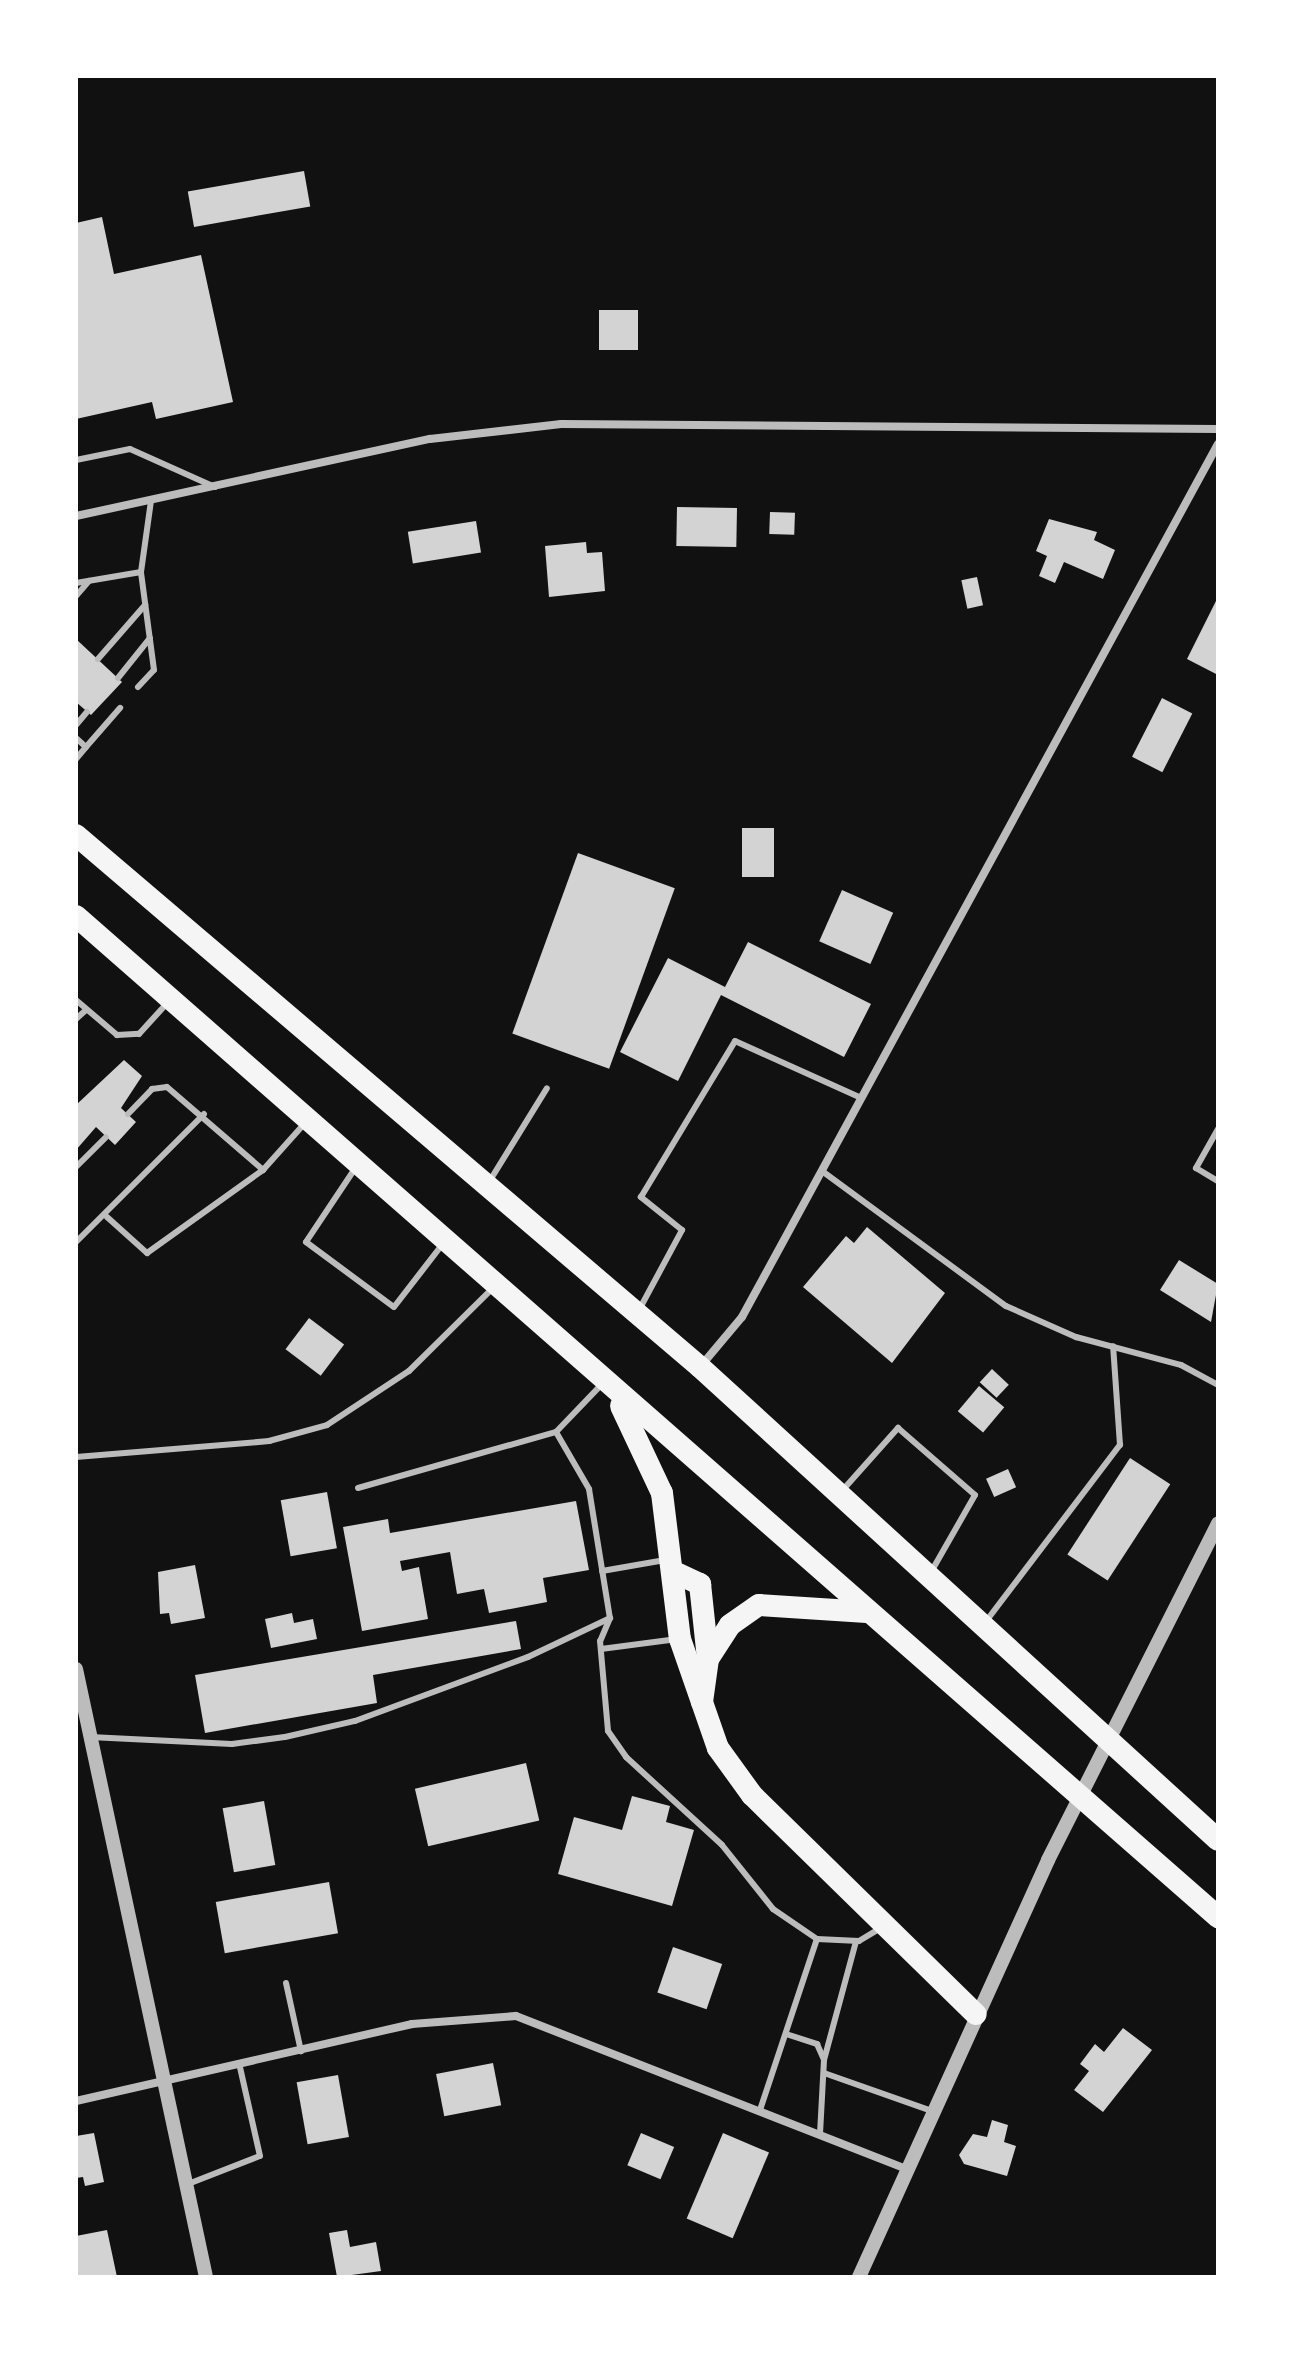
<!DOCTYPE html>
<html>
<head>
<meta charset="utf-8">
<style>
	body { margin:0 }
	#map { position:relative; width:1294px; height:2353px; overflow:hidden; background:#111; font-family:"Work Sans",sans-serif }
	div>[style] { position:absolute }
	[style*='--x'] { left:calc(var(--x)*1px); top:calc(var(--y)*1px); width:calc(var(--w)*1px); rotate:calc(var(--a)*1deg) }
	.building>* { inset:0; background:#d3d3d3; transform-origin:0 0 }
	.service>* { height:6px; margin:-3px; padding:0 3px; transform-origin:3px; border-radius:3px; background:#bcbcbc }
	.minor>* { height:8px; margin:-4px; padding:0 4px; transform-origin:4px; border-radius:4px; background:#bcbcbc }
	.tertiary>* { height:14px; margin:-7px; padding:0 7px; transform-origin:7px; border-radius:7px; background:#bcbcbc }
	.trunk>* { height:22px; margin:-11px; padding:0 11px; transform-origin:11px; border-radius:11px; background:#f5f5f5 }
	span { translate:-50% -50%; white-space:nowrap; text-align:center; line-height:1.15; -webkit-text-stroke:7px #fff; paint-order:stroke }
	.frame { position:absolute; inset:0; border:78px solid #fff; pointer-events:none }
</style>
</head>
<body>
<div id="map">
	<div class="building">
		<div style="left:304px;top:171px;width:36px;height:118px;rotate:80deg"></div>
		<div style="clip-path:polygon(102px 217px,114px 274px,201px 255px,233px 402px,156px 419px,152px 402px,76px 419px,76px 223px)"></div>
		<div style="left:599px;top:310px;width:39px;height:40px"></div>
		<div style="left:677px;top:507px;width:60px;height:39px;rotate:1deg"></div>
		<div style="left:770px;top:512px;width:25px;height:22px;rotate:2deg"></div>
		<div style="clip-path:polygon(1049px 519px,1097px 532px,1094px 540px,1115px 550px,1103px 579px,1064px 562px,1055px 583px,1039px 576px,1047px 556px,1036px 551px)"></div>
		<div style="left:476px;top:521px;width:32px;height:69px;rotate:81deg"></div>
		<div style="clip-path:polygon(586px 542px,587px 553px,602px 552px,605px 591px,549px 597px,545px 546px)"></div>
		<div style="left:977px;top:577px;width:29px;height:16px;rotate:78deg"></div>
		<div style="clip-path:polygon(1218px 597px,1218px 675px,1187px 659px)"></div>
		<div style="clip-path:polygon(76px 639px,122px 682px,91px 715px,76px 702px)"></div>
		<div style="left:1162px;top:698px;width:34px;height:66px;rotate:27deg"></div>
		<div style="left:742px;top:828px;width:32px;height:49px"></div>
		<div style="left:578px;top:853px;width:103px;height:192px;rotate:20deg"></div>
		<div style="left:842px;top:890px;width:56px;height:56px;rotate:24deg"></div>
		<div style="clip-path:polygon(748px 942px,871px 1004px,844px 1057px,721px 995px,678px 1081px,620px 1052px,668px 958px,725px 987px)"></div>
		<div style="clip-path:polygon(124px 1060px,142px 1076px,121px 1108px,136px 1122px,115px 1145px,96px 1127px,76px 1150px,76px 1105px)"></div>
		<div style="clip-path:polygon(867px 1227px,945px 1293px,892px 1363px,803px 1287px,846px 1236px,854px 1243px)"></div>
		<div style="clip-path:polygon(1179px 1260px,1218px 1284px,1211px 1322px,1160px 1290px)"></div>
		<div style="left:309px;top:1318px;width:44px;height:39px;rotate:37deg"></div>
		<div style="left:992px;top:1369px;width:23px;height:18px;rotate:43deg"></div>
		<div style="left:979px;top:1386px;width:33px;height:33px;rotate:40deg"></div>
		<div style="left:1130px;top:1458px;width:48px;height:115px;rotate:33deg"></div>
		<div style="left:1008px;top:1469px;width:20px;height:24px;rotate:66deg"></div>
		<div style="left:327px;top:1492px;width:57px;height:47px;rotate:80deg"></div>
		<div style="clip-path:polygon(576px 1501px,589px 1570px,543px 1578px,547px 1602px,489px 1613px,484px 1589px,457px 1594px,450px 1552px,400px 1561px,402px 1571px,419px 1567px,428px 1619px,362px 1631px,343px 1527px,388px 1519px,390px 1533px)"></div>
		<div style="clip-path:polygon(195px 1565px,205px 1618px,171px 1624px,169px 1613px,160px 1614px,158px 1572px)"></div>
		<div style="clip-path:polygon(292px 1613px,294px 1623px,313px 1619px,317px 1639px,271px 1648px,265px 1619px)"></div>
		<div style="clip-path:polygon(516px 1621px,521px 1649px,373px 1675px,377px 1703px,205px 1733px,195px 1675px)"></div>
		<div style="left:526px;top:1763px;width:59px;height:114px;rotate:77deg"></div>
		<div style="clip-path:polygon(632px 1796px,670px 1806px,666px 1822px,694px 1830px,672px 1906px,558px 1874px,574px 1817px,622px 1830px)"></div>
		<div style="left:264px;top:1801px;width:65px;height:42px;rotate:80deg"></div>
		<div style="left:329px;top:1882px;width:52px;height:115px;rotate:80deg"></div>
		<div style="left:673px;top:1947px;width:52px;height:48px;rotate:19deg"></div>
		<div style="clip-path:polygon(1123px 2028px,1152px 2050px,1103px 2112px,1074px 2090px,1089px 2071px,1080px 2064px,1095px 2044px,1104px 2052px)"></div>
		<div style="left:493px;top:2063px;width:43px;height:58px;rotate:79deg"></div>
		<div style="left:338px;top:2075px;width:63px;height:42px;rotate:80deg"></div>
		<div style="clip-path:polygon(992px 2120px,1008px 2125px,1004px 2142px,1016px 2146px,1007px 2176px,964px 2164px,959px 2155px,973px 2134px,987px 2137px)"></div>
		<div style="clip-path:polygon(94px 2133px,104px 2182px,85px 2186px,83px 2177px,76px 2178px,76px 2136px)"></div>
		<div style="left:641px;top:2133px;width:36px;height:35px;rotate:23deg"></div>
		<div style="left:723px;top:2133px;width:50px;height:93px;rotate:23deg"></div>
		<div style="clip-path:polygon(107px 2230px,117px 2277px,76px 2277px,76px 2236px)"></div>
		<div style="clip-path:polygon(347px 2230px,350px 2247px,376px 2242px,381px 2271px,337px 2277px,329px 2233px)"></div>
	</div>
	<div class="service">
		<div style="--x:76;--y:460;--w:55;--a:-11.5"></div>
		<div style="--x:130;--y:449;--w:93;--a:24.1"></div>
		<div style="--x:76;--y:583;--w:66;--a:-9.6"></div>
		<div style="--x:141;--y:572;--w:72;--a:-82"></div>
		<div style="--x:76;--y:596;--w:20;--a:-49"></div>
		<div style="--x:98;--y:659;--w:72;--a:-49"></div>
		<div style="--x:118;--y:678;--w:51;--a:-51.3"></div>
		<div style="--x:138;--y:687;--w:23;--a:-47"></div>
		<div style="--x:154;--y:670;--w:99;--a:-97.6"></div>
		<div style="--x:76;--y:725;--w:17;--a:-50"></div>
		<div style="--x:76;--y:738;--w:13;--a:42"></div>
		<div style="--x:86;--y:747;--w:16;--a:130"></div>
		<div style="--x:86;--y:747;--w:52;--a:-48.9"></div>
		<div style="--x:76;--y:1000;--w:54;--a:40.5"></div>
		<div style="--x:117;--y:1035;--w:22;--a:-3"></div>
		<div style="--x:139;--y:1034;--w:45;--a:-47.7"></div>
		<div style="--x:76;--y:1019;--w:13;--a:-42"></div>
		<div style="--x:128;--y:1114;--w:35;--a:-46"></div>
		<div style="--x:152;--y:1089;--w:15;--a:-8"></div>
		<div style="--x:167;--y:1087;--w:127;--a:40.8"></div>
		<div style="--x:263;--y:1170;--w:63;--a:-48.2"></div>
		<div style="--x:1218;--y:1129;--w:45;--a:119.4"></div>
		<div style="--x:1196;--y:1168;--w:26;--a:31"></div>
		<div style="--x:76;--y:1167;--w:42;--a:-45"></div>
		<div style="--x:356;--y:1167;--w:90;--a:123.7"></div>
		<div style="--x:306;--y:1242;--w:109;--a:36.5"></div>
		<div style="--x:394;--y:1307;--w:78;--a:-52.3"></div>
		<div style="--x:822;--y:1171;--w:228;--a:36.3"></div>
		<div style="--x:1006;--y:1306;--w:77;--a:23.9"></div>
		<div style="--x:1076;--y:1337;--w:109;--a:14.9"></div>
		<div style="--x:1181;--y:1365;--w:42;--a:28.4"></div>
		<div style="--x:489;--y:1182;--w:110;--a:-58.3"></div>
		<div style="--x:107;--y:1217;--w:54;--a:42"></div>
		<div style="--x:147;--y:1253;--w:143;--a:-35.6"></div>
		<div style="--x:76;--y:1242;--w:181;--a:-45"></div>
		<div style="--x:639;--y:1310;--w:91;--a:-61.7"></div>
		<div style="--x:682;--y:1230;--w:53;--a:-141.2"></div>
		<div style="--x:641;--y:1197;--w:182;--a:-58.9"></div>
		<div style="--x:735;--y:1041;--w:138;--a:24.3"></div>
		<div style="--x:556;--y:1432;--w:66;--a:59.9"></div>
		<div style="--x:589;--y:1489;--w:131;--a:80.8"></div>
		<div style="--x:610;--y:1618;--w:25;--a:113"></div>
		<div style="--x:600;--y:1641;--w:90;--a:84.9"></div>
		<div style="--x:608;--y:1731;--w:32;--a:55"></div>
		<div style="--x:626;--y:1757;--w:130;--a:42.5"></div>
		<div style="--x:722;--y:1845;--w:82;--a:51.4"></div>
		<div style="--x:773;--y:1909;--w:53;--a:34.3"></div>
		<div style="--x:817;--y:1939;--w:42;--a:2.7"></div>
		<div style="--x:859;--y:1941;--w:26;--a:-31"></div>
		<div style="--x:76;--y:1457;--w:194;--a:-4.7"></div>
		<div style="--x:269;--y:1441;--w:60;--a:-15.4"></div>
		<div style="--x:327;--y:1425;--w:98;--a:-33.4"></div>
		<div style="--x:409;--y:1371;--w:120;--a:-44.7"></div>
		<div style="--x:358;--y:1488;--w:206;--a:-15.8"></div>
		<div style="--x:556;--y:1432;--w:66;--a:-46.2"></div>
		<div style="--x:841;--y:1492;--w:86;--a:-48.3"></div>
		<div style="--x:898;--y:1428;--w:102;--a:41"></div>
		<div style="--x:975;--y:1495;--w:89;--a:119.7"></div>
		<div style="--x:602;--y:1571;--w:64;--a:-9.9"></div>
		<div style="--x:987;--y:1620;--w:220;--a:-52.8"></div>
		<div style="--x:1120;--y:1445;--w:99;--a:-94"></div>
		<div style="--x:601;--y:1649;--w:77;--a:-7.5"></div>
		<div style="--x:90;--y:1737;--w:142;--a:2.8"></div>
		<div style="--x:232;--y:1744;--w:53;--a:-7.5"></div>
		<div style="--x:285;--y:1737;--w:72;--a:-12.9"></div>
		<div style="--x:355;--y:1721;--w:184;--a:-20.3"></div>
		<div style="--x:528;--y:1657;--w:91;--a:-25.4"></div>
		<div style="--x:286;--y:1983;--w:70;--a:77.6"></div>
		<div style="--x:786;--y:2034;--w:33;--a:18"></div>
		<div style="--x:817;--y:2044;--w:17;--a:66"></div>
		<div style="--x:824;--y:2060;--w:75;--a:93.1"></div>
		<div style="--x:824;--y:2060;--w:123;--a:-74.9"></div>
		<div style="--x:824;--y:2073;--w:114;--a:19.4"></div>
		<div style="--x:760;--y:2110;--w:180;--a:-71.6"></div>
		<div style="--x:188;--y:2184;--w:77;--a:-21.3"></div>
		<div style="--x:260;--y:2156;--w:91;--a:-102.7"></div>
	</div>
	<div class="minor">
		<div style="--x:76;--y:516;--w:362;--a:-12.3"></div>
		<div style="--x:430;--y:439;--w:132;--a:-6.5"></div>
		<div style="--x:561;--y:424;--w:657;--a:0.44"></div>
		<div style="--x:700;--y:1367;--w:65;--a:-50"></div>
		<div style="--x:742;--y:1317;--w:994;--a:-61.4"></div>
		<div style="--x:76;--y:2101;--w:345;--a:-12.9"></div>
		<div style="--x:412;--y:2024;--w:104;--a:-4.4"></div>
		<div style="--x:516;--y:2016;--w:419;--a:21.4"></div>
	</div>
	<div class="tertiary">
		<div style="--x:76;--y:1669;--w:622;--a:77.93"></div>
		<div style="--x:859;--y:2277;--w:458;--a:-65.6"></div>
		<div style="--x:1048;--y:1860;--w:377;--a:-63.2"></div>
	</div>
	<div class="trunk">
		<div style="--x:76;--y:835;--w:820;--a:40.45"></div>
		<div style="--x:700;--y:1367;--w:701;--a:42.4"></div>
		<div style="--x:76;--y:916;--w:1519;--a:41.24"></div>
		<div style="--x:621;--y:1406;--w:96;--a:64.8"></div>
		<div style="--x:662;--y:1493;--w:147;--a:83"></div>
		<div style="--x:680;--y:1639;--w:115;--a:70.8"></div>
		<div style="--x:718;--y:1748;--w:58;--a:54.1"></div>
		<div style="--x:752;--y:1795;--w:313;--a:44.4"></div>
		<div style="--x:674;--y:1572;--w:29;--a:25"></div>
		<div style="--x:700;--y:1584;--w:75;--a:83.9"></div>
		<div style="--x:702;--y:1702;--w:43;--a:-82.1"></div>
		<div style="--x:708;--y:1659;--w:40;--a:-57.1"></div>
		<div style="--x:730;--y:1625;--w:35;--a:-35"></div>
		<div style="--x:759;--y:1605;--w:108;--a:3.7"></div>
	</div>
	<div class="frame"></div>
</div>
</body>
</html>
